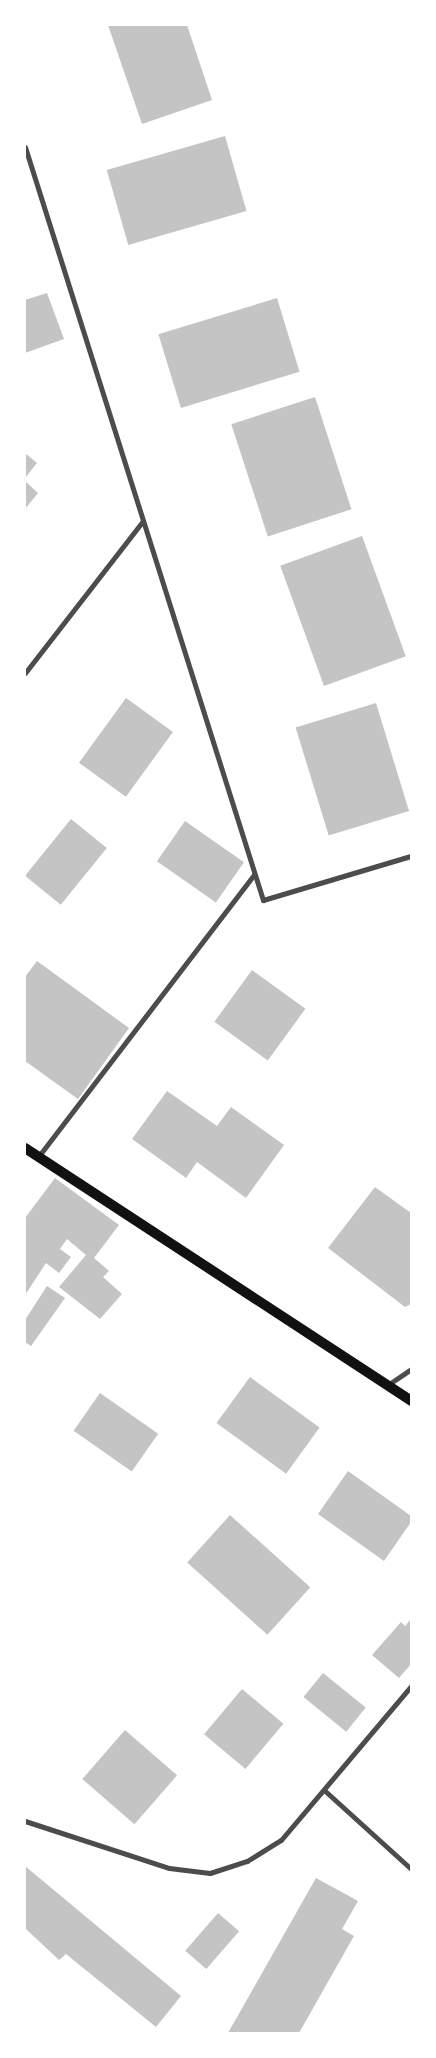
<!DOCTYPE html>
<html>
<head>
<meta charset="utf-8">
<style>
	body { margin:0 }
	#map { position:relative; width:436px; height:2058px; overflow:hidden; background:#fff; font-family:"Asap Condensed",sans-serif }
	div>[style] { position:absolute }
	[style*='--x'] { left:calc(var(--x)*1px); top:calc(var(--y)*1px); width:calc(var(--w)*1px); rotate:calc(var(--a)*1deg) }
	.building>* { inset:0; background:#c4c4c4; transform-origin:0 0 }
	.minor>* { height:5px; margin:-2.5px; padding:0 2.5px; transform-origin:2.5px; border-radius:2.5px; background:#4c4c4c }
	.secondary>* { height:10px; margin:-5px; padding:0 5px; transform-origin:5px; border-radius:5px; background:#111 }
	span { translate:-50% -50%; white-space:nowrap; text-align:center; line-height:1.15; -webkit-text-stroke:5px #fff; paint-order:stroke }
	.frame { position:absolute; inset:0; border:26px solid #fff; pointer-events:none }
</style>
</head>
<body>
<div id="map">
	<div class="building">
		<div style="clip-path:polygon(108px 25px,187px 25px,212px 100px,142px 124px)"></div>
		<div style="left:225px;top:136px;width:78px;height:123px;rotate:74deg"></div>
		<div style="clip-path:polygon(47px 293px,64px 339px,25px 353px,25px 300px)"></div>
		<div style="left:277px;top:298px;width:77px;height:124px;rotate:73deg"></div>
		<div style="left:315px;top:397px;width:118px;height:88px;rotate:72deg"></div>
		<div style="clip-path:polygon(25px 453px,37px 463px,25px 478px)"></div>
		<div style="clip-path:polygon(25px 481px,38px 493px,25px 509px)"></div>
		<div style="left:362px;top:536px;width:128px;height:87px;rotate:70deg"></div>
		<div style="left:126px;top:698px;width:58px;height:80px;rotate:36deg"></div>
		<div style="left:376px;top:703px;width:113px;height:84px;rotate:73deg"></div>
		<div style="left:71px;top:819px;width:46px;height:73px;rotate:39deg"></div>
		<div style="left:185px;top:821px;width:72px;height:49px;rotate:35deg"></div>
		<div style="clip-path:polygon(37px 961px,129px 1028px,78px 1099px,25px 1061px,25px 977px)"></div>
		<div style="left:252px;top:970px;width:66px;height:64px;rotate:36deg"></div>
		<div style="clip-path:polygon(167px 1091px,217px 1126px,231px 1107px,284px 1145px,246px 1198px,197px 1162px,186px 1178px,132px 1139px)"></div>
		<div style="clip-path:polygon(55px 1178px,119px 1225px,94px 1258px,109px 1271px,103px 1277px,122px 1294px,100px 1319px,59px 1287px,86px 1255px,67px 1239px,60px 1249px,71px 1257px,59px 1273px,46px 1263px,25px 1295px,25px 1218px)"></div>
		<div style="clip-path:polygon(375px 1187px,411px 1213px,411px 1304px,405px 1307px,328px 1248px)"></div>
		<div style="clip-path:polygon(47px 1286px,65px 1298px,31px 1346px,25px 1342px,25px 1320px)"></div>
		<div style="left:250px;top:1377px;width:86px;height:57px;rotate:36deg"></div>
		<div style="left:100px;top:1393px;width:71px;height:46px;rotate:35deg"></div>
		<div style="clip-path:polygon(348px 1471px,411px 1516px,411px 1522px,384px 1561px,318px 1514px)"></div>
		<div style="left:230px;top:1515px;width:108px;height:64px;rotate:42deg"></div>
		<div style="clip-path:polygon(411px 1619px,411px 1664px,399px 1678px,372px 1655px,401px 1622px,405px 1626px)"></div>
		<div style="left:323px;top:1673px;width:55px;height:31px;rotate:39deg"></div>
		<div style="left:242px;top:1689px;width:54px;height:59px;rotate:40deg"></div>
		<div style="left:125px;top:1730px;width:69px;height:65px;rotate:41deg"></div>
		<div style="clip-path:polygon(25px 1866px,181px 1996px,156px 2027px,66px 1954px,59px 1960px,25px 1928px)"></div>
		<div style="clip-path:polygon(316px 1878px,358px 1901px,342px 1929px,354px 1936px,299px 2033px,228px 2033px)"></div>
		<div style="left:218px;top:1913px;width:28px;height:50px;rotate:41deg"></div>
	</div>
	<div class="minor">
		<div style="--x:25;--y:147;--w:790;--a:72.46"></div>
		<div style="--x:263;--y:900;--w:154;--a:-16.6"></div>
		<div style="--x:25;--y:673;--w:192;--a:-52.2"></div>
		<div style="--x:38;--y:1157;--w:356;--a:-52.6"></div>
		<div style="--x:389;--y:1384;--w:27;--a:-34"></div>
		<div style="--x:324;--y:1790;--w:118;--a:42.2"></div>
		<div style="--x:25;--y:1821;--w:151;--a:18.1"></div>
		<div style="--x:169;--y:1868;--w:41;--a:7"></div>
		<div style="--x:210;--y:1873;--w:39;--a:-18"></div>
		<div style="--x:247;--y:1861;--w:40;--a:-32"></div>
		<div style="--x:281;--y:1840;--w:202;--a:-49.8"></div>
	</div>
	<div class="secondary">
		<div style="--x:25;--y:1148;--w:462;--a:33.2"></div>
	</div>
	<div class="frame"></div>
</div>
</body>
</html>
